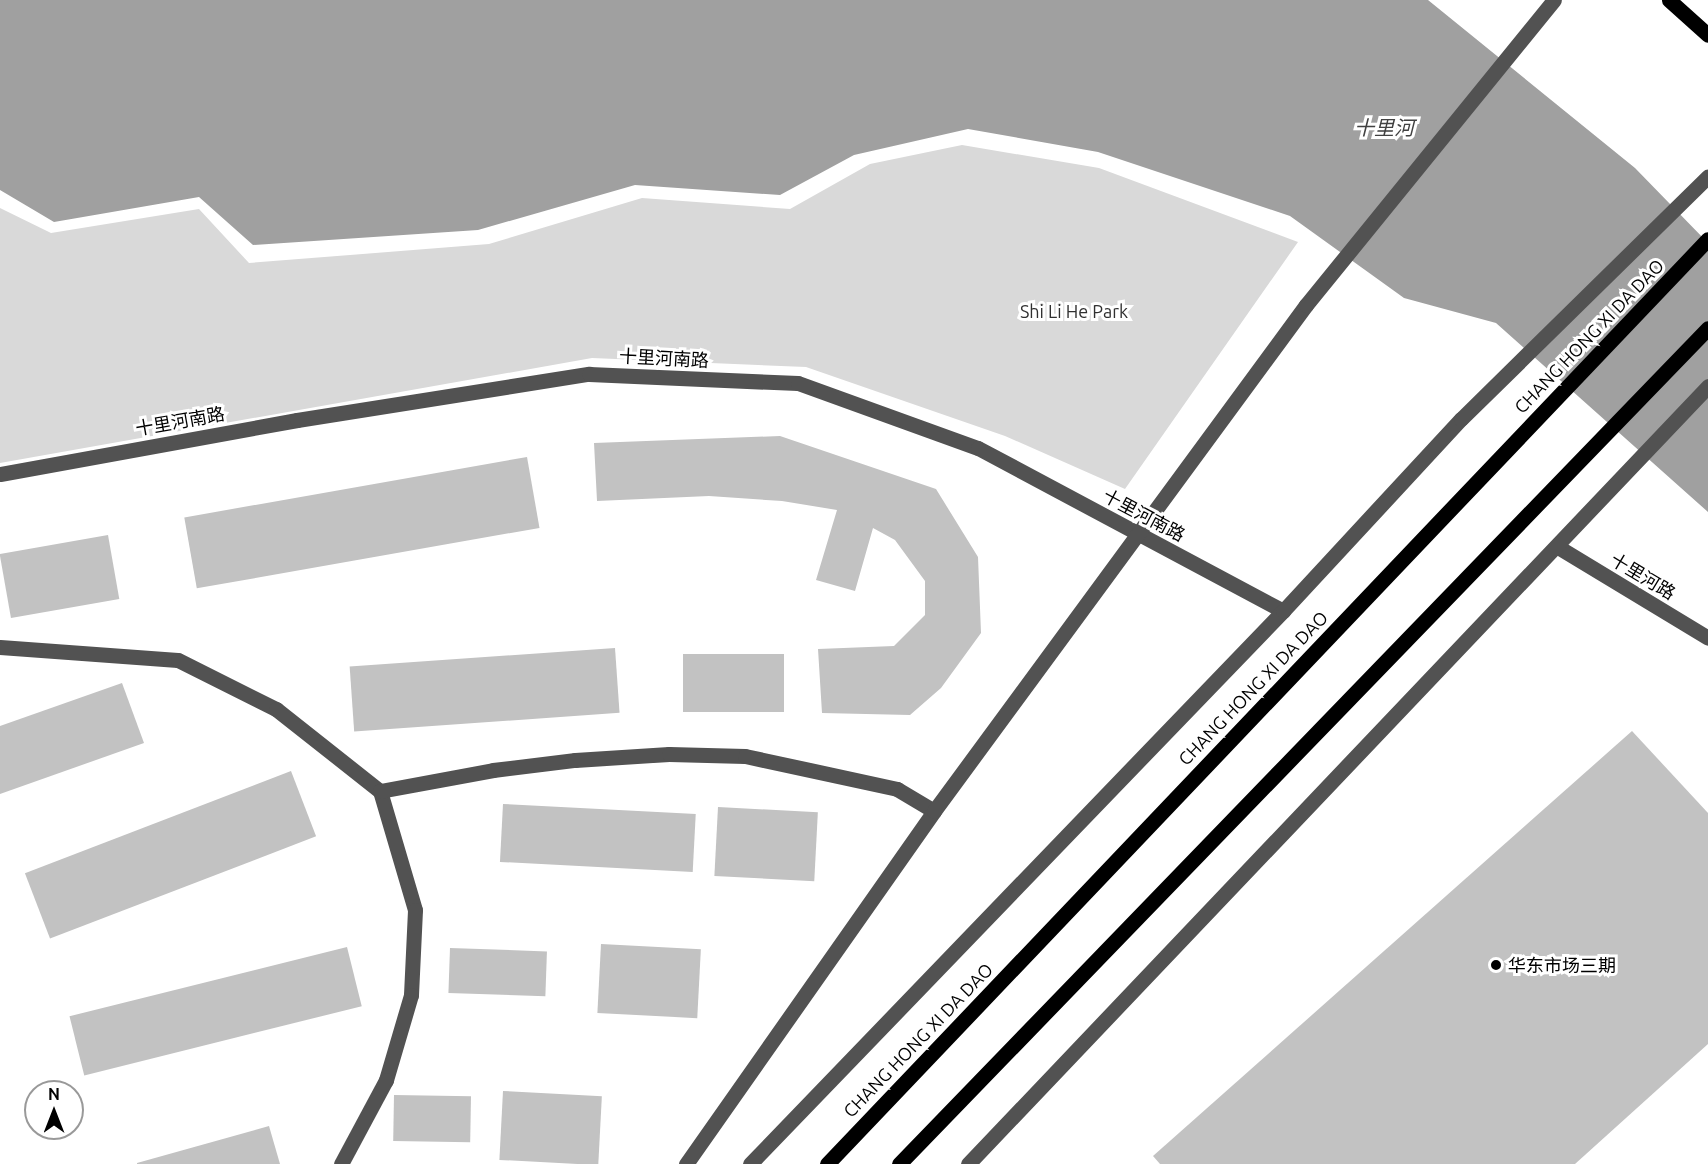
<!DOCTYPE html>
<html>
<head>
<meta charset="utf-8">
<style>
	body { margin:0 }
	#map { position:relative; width:1708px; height:1164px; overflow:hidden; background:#fff; font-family:Ubuntu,"Noto Sans SC",sans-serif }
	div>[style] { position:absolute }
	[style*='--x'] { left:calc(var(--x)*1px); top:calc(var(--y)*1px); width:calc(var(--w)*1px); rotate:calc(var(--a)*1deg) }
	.green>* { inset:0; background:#d9d9d9 }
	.water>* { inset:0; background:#a0a0a0 }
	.building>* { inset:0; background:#c2c2c2; transform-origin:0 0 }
	.minor>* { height:15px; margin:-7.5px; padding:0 7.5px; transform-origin:7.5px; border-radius:7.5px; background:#525252 }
	.major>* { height:15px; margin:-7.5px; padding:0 7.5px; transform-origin:7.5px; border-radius:7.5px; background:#000 }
	.dots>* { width:16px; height:16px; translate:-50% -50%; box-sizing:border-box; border:3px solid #fff; border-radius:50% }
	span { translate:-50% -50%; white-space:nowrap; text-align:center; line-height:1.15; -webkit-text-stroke:6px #fff; paint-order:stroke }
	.park-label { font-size:18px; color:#303030 }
	.street-label { font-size:18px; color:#000 }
	.poi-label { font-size:18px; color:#000 }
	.left { translate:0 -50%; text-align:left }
	.water-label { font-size:20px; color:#414141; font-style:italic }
	.north { position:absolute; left:24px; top:1080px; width:60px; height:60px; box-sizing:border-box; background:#fff; border:2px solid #999; border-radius:50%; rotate:0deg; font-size:16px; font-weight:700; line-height:24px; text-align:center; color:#000 }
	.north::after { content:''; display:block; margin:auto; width:21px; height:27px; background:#000; clip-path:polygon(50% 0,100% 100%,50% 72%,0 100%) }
</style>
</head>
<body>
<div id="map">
	<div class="green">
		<div style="clip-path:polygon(962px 145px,1099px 168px,1298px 242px,1125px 489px,1005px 436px,806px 367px,592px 358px,0 463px,0 208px,51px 233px,199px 209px,249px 263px,489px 244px,642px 198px,790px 209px,870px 164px)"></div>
	</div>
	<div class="water">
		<div style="clip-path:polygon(0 0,1428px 0,1635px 168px,1708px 243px,1708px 512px,1496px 323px,1404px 298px,1290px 216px,1098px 152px,968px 129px,854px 155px,780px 195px,635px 185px,478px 230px,253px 245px,199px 197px,54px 222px,0 190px)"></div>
	</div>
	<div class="building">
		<div style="clip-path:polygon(780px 436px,936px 489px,978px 557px,981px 633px,941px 688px,910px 715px,822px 713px,818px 649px,894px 646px,925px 615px,925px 581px,895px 540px,873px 528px,855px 591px,816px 580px,837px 510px,782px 501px,709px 496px,597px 501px,594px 443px)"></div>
		<div style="left:527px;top:457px;width:72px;height:348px;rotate:80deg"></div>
		<div style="left:108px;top:535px;width:65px;height:110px;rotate:80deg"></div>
		<div style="left:615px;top:648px;width:65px;height:266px;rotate:86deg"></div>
		<div style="left:683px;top:654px;width:101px;height:58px"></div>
		<div style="clip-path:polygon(122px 683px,144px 743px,0 794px,0 726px)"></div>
		<div style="clip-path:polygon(1632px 731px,1708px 813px,1708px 1044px,1575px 1164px,1160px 1164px,1153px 1156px)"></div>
		<div style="left:291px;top:771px;width:70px;height:285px;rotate:69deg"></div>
		<div style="left:503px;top:804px;width:193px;height:58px;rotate:3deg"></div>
		<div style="left:718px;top:807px;width:100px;height:69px;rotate:3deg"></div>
		<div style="left:601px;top:944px;width:100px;height:69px;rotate:3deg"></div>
		<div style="left:347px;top:947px;width:61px;height:286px;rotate:76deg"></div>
		<div style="left:450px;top:948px;width:97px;height:45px;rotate:2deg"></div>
		<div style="left:503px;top:1091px;width:99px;height:69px;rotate:3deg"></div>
		<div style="left:394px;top:1095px;width:77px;height:46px;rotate:1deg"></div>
		<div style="clip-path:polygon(269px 1126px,280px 1164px,137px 1164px,137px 1163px)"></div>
	</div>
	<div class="minor">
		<div style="--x:0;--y:474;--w:302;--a:-10.3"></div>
		<div style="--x:297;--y:420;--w:296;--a:-9"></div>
		<div style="--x:589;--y:374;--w:209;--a:2.5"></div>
		<div style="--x:798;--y:383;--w:191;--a:19.9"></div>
		<div style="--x:978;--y:448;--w:346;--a:28.1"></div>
		<div style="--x:1558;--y:547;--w:175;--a:31.2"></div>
		<div style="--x:0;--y:647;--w:178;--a:4.2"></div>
		<div style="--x:178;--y:660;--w:110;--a:26.6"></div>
		<div style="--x:276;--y:709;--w:132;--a:38.3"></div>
		<div style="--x:380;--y:791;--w:124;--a:73.6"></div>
		<div style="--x:415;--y:910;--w:85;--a:92.7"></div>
		<div style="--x:411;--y:995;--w:89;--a:106.4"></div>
		<div style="--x:386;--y:1080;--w:95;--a:118.2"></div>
		<div style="--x:380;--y:791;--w:115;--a:-10.5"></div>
		<div style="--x:493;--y:770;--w:83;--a:-7"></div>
		<div style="--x:575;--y:760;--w:94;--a:-3.7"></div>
		<div style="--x:669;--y:754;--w:76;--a:1.5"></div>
		<div style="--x:745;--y:756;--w:156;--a:12.2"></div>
		<div style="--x:897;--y:789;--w:43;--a:30.7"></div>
		<div style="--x:686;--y:1164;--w:431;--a:-54.9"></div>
		<div style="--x:934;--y:811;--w:628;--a:-53.68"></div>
		<div style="--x:1306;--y:305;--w:393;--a:-50.9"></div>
		<div style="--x:750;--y:1164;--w:768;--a:-46.06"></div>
		<div style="--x:1283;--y:611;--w:262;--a:-47.2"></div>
		<div style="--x:1461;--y:419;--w:346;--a:-44.5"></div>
		<div style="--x:968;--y:1164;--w:1074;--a:-46.43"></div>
	</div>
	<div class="major">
		<div style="--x:1669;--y:0;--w:52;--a:41.9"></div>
		<div style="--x:827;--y:1164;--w:1277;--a:-46.4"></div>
		<div style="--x:899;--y:1164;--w:1163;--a:-45.94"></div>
	</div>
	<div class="dots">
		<div style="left:1496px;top:965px;background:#000"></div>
	</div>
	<div class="park-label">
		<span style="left:1074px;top:311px">Shi Li He Park</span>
	</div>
	<div class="street-label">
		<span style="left:1589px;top:336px;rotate:-46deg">CHANG HONG XI DA DAO</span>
		<span style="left:664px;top:358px;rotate:3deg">十里河南路</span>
		<span style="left:180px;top:421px;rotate:-10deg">十里河南路</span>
		<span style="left:1144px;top:515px;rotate:28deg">十里河南路</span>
		<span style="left:1643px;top:576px;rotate:31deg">十里河路</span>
		<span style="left:1253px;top:688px;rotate:-46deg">CHANG HONG XI DA DAO</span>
		<span style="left:918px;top:1040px;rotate:-46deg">CHANG HONG XI DA DAO</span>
	</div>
	<div class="poi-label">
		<span class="left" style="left:1508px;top:965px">华东市场三期</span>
	</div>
	<div class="water-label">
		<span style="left:1384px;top:127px">十里河</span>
	</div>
	<div class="north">N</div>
</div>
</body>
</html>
